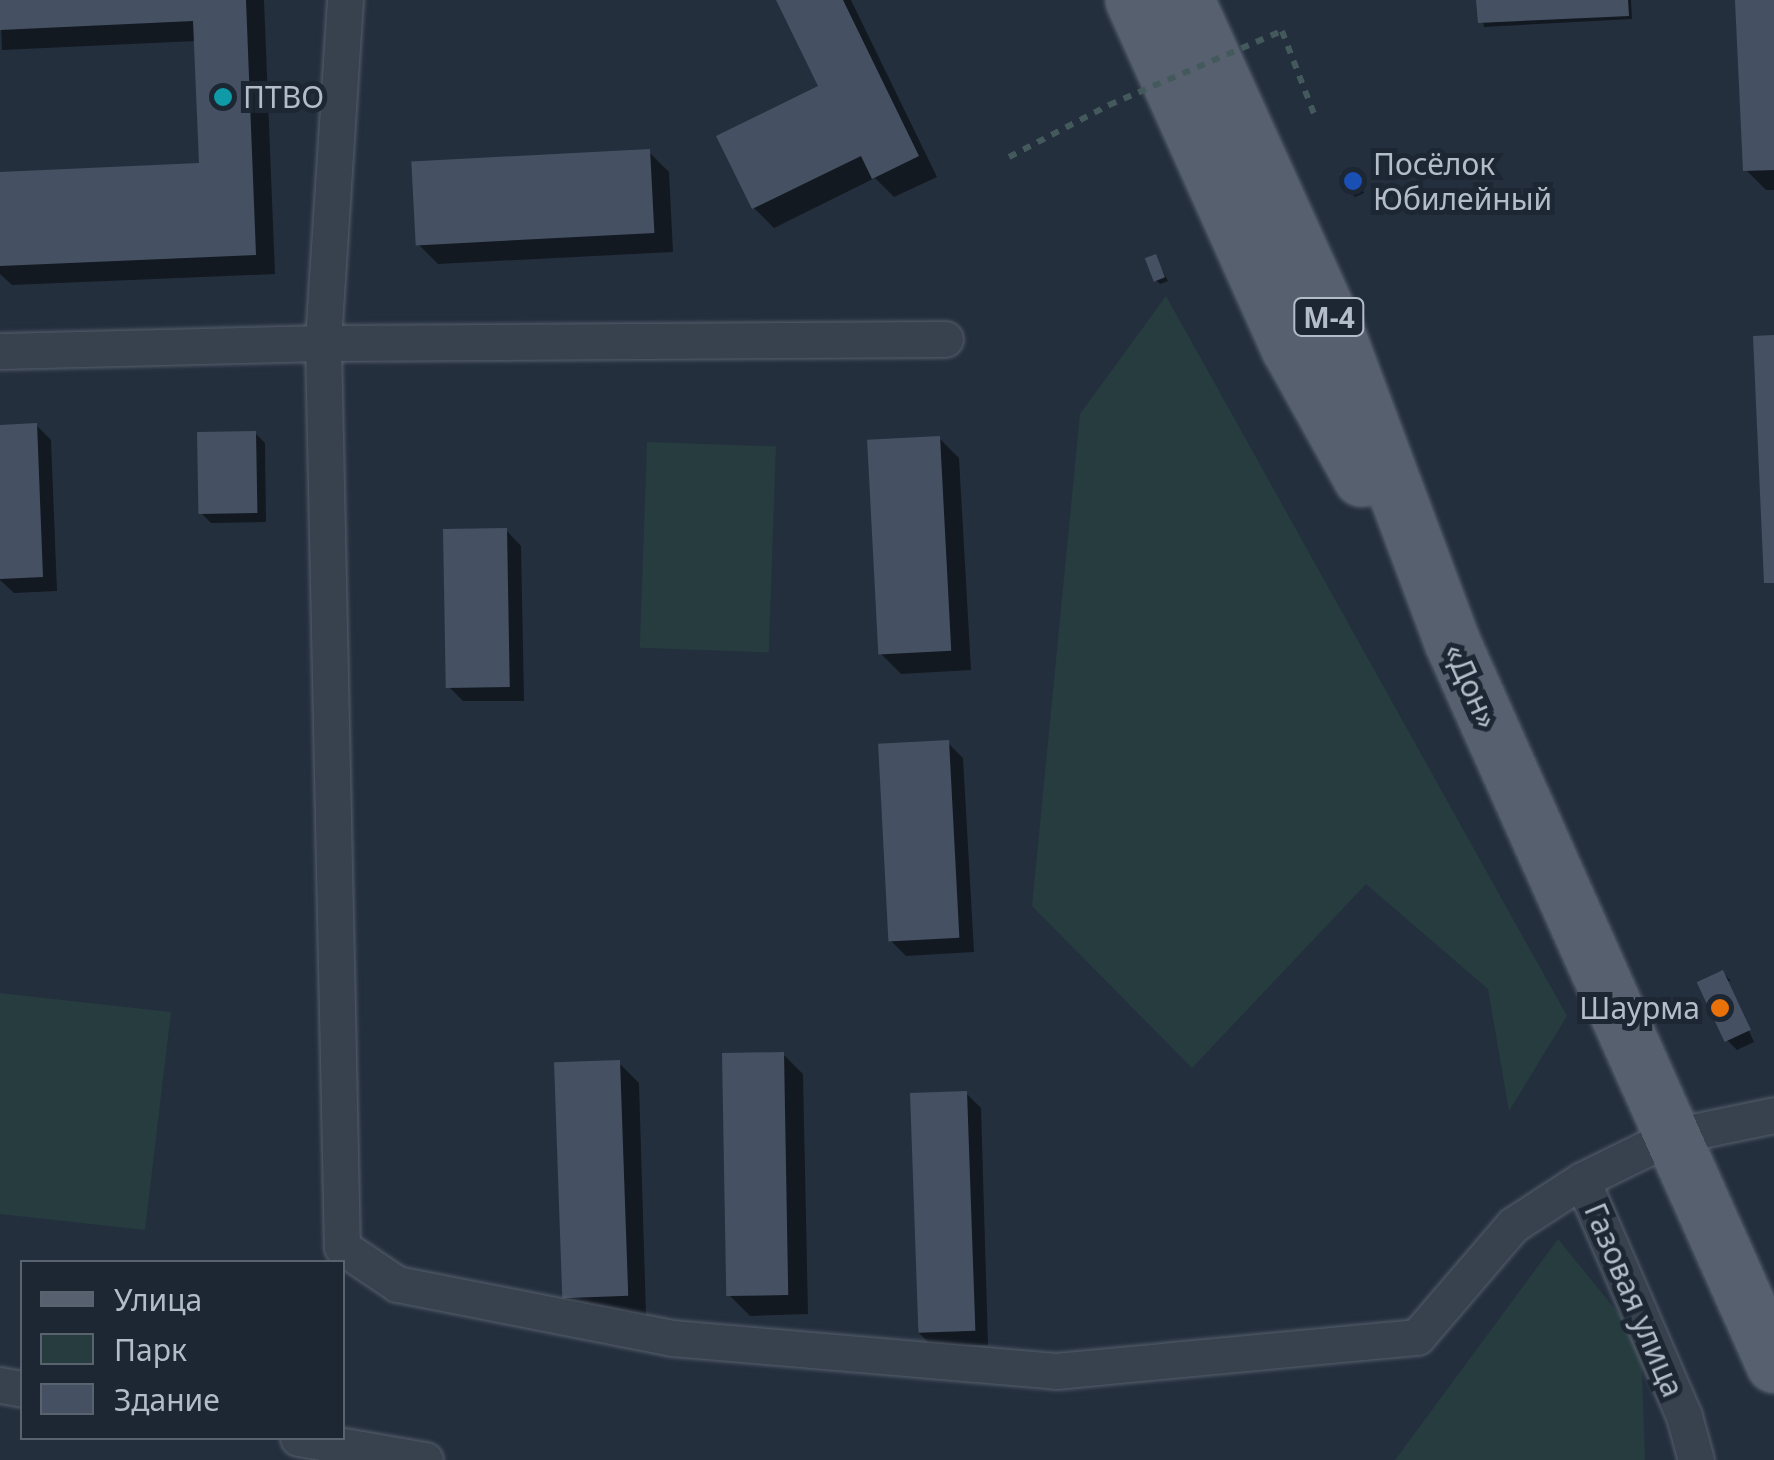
<!DOCTYPE html>
<html>
<head>
<meta charset="utf-8">
<style>
	body { margin:0 }
	#map { position:relative; width:1774px; height:1460px; overflow:hidden; background:#242f3e; font-family:"Noto Sans",sans-serif }
	div>[style] { position:absolute }
	[style*='--x'] { left:calc(var(--x)*1px); top:calc(var(--y)*1px); width:calc(var(--w)*1px); rotate:calc(var(--a)*1deg) }
	.green>* { inset:0; background:#263c3f; transform-origin:0 0 }
	.shadow>* { inset:0; background:#0007 }
	.building>* { inset:0; background:#455162; transform-origin:0 0 }
	.path>* { height:6px; margin-top:-3px; transform-origin:0; background:repeating-linear-gradient(90deg,#44595c 0 8px,transparent 0 16px) }
	.roads { filter:drop-shadow(0 0 2px #565f6c) drop-shadow(0 0 2px #565f6c) }
	.minor>* { height:35px; margin:-17.5px; padding:0 17.5px; transform-origin:17.5px; border-radius:17.5px; background:#38414e }
	.primary>* { height:55px; margin:-27.5px; padding:0 27.5px; transform-origin:27.5px; border-radius:27.5px; background:#56606e }
	.path-bridge>* { height:6px; margin-top:-3px; transform-origin:0; background:repeating-linear-gradient(90deg,#44595c 0 8px,transparent 0 16px) }
	.dots>* { width:28px; height:28px; translate:-50% -50%; box-sizing:border-box; border:5px solid #1d2633; border-radius:50% }
	span { translate:-50% -50%; white-space:nowrap; text-align:center; line-height:1.15; -webkit-text-stroke:10px #1d2633; paint-order:stroke }
	.shield-label span { padding:2px 8px; background:#1d2633; border:2px solid; border-radius:8px; -webkit-text-stroke-width:0 }
	.shield-label { font-size:28px; color:#b4bcc9; font-weight:700 }
	.poi-label { font-size:30px; color:#b4bcc9 }
	.left { translate:0 -50%; text-align:left }
	.right { translate:-100% -50%; text-align:right }
	.street-label { font-size:30px; color:#b4bcc9 }
	.legend { position:absolute; left:20px; top:1260px; width:325px; height:180px; box-sizing:border-box; background:#1d2633; border:2px solid #59626f; margin:0; padding:12px 18px; list-style:none; font-size:30px; color:#b4bcc9 }
	.legend li { display:flex; align-items:center; gap:20px; height:50px }
	.legend b { width:50px; border:2px solid #59626f }
</style>
</head>
<body>
<div id="map">
	<div class="green">
		<div style="clip-path:polygon(1166px 296px,1567px 1016px,1509px 1111px,1488px 989px,1366px 884px,1192px 1068px,1032px 906px,1080px 414px)"></div>
		<div style="left:647px;top:442px;width:129px;height:206px;rotate:2deg"></div>
		<div style="clip-path:polygon(0 993px,171px 1012px,145px 1230px,0 1214px)"></div>
		<div style="clip-path:polygon(1558px 1239px,1641px 1341px,1645px 1460px,1395px 1460px)"></div>
	</div>
	<div class="shadow">
		<div style="clip-path:polygon(0 0,264px 0,275px 274px,12px 285px,0 274px,0 174px,201px 166px,196px 41px,2px 50px)"></div>
		<div style="clip-path:polygon(779px 0,851px 0,937px 177px,894px 197px,875px 178px,774px 228px,754px 208px,821px 87px)"></div>
		<div style="clip-path:polygon(1479px 0,1631px 0,1632px 19px,1484px 27px)"></div>
		<div style="clip-path:polygon(1737px 0,1774px 0,1774px 190px,1766px 190px,1746px 170px)"></div>
		<div style="clip-path:polygon(649px 152px,669px 172px,673px 252px,438px 264px,418px 244px)"></div>
		<div style="clip-path:polygon(1353px 171px,1364px 193px,1355px 197px,1351px 193px)"></div>
		<div style="clip-path:polygon(1155px 257px,1168px 281px,1160px 284px,1156px 280px)"></div>
		<div style="clip-path:polygon(36px 425px,51px 440px,57px 591px,14px 593px,0 580px,0 427px)"></div>
		<div style="clip-path:polygon(255px 433px,265px 443px,266px 522px,211px 523px,201px 513px)"></div>
		<div style="clip-path:polygon(939px 438px,959px 458px,971px 670px,901px 674px,881px 654px)"></div>
		<div style="clip-path:polygon(506px 530px,521px 546px,524px 701px,463px 701px,448px 686px)"></div>
		<div style="clip-path:polygon(948px 743px,963px 758px,974px 952px,906px 956px,891px 941px)"></div>
		<div style="clip-path:polygon(1723px 973px,1731px 981px,1726px 981px,1754px 1042px,1737px 1050px,1727px 1040px)"></div>
		<div style="clip-path:polygon(783px 1054px,803px 1074px,808px 1314px,750px 1316px,730px 1296px)"></div>
		<div style="clip-path:polygon(619px 1063px,639px 1083px,646px 1315px,583px 1317px,563px 1297px)"></div>
		<div style="clip-path:polygon(966px 1093px,981px 1108px,988px 1345px,933px 1347px,918px 1332px)"></div>
	</div>
	<div class="building">
		<div style="clip-path:polygon(0 0,246px 0,256px 255px,0 266px,0 172px,199px 163px,193px 21px,0 30px)"></div>
		<div style="clip-path:polygon(776px 0,843px 0,919px 156px,872px 179px,861px 156px,752px 209px,716px 136px,818px 86px)"></div>
		<div style="clip-path:polygon(1476px 0,1628px 0,1629px 16px,1478px 23px)"></div>
		<div style="clip-path:polygon(1735px 0,1774px 0,1774px 170px,1743px 171px)"></div>
		<div style="left:650px;top:149px;width:84px;height:239px;rotate:87deg"></div>
		<div style="left:1353px;top:168px;width:23px;height:14px;rotate:67deg"></div>
		<div style="left:1156px;top:254px;width:25px;height:12px;rotate:69deg"></div>
		<div style="clip-path:polygon(1774px 335px,1774px 583px,1764px 583px,1753px 336px)"></div>
		<div style="clip-path:polygon(37px 423px,43px 577px,0 579px,0 425px)"></div>
		<div style="left:256px;top:431px;width:82px;height:59px;rotate:89deg"></div>
		<div style="left:940px;top:436px;width:215px;height:73px;rotate:87deg"></div>
		<div style="left:507px;top:528px;width:159px;height:64px;rotate:89deg"></div>
		<div style="left:949px;top:740px;width:198px;height:71px;rotate:87deg"></div>
		<div style="left:1723px;top:970px;width:66px;height:29px;rotate:65deg"></div>
		<div style="left:784px;top:1052px;width:243px;height:62px;rotate:89deg"></div>
		<div style="left:620px;top:1060px;width:236px;height:66px;rotate:88deg"></div>
		<div style="left:967px;top:1091px;width:240px;height:57px;rotate:88deg"></div>
	</div>
	<div class="path">
		<div style="--x:1282;--y:31;--w:89;--a:68.9"></div>
		<div style="--x:1009;--y:157;--w:113;--a:-27.5"></div>
	</div>
	<div class="roads">
		<div class="minor">
			<div style="--x:345;--y:0;--w:344;--a:93.7"></div>
			<div style="--x:323;--y:343;--w:904;--a:88.8"></div>
			<div style="--x:342;--y:1247;--w:66;--a:33.9"></div>
			<div style="--x:397;--y:1284;--w:280;--a:11.1"></div>
			<div style="--x:672;--y:1338;--w:385;--a:4.9"></div>
			<div style="--x:1056;--y:1371;--w:363;--a:-5.4"></div>
			<div style="--x:1417;--y:1337;--w:148;--a:-49.4"></div>
			<div style="--x:1513;--y:1225;--w:82;--a:-33.1"></div>
			<div style="--x:0;--y:351;--w:323;--a:-1.4"></div>
			<div style="--x:323;--y:343;--w:622;--a:-0.37"></div>
			<div style="--x:0;--y:1385;--w:22;--a:10"></div>
			<div style="--x:298;--y:1438;--w:129;--a:9.8"></div>
			<div style="--x:1696;--y:1460;--w:46;--a:-105.3"></div>
			<div style="--x:1684;--y:1416;--w:257;--a:-113.4"></div>
			<div style="--x:1582;--y:1180;--w:100;--a:-26.1"></div>
			<div style="--x:1672;--y:1136;--w:104;--a:-11.6"></div>
		</div>
		<div class="primary">
			<div style="--x:1133;--y:0;--w:381;--a:65.9"></div>
			<div style="--x:1289;--y:348;--w:149;--a:61"></div>
			<div style="--x:1186;--y:0;--w:361;--a:65.6"></div>
			<div style="--x:1335;--y:329;--w:334;--a:69.5"></div>
			<div style="--x:1452;--y:642;--w:791;--a:65.99"></div>
		</div>
	</div>
	<div class="path-bridge">
		<div style="--x:1109;--y:105;--w:188;--a:-23.2"></div>
	</div>
	<div class="dots">
		<div style="left:223px;top:97px;background:#0f9aa8"></div>
		<div style="left:1353px;top:181px;background:#1a4fb4"></div>
		<div style="left:1720px;top:1008px;background:#e8710a"></div>
	</div>
	<div class="shield-label">
		<span style="left:1329px;top:317px">М-4</span>
	</div>
	<div class="poi-label">
		<span class="left" style="left:243px;top:97px">ПТВО</span>
		<span class="left" style="left:1373px;top:181px">Посёлок<br>Юбилейный</span>
		<span class="right" style="left:1700px;top:1008px">Шаурма</span>
	</div>
	<div class="street-label">
		<span style="left:1471px;top:686px;rotate:66deg">«Дон»</span>
		<span style="left:1634px;top:1300px;rotate:67deg">Газовая улица</span>
	</div>
	<ul class="legend">
	<li><b style="height:12px;background:#56606e"></b>Улица</li>
	<li><b style="height:28px;background:#263c3f"></b>Парк</li>
	<li><b style="height:28px;background:#455162"></b>Здание</li>
	</ul>
</div>
</body>
</html>
